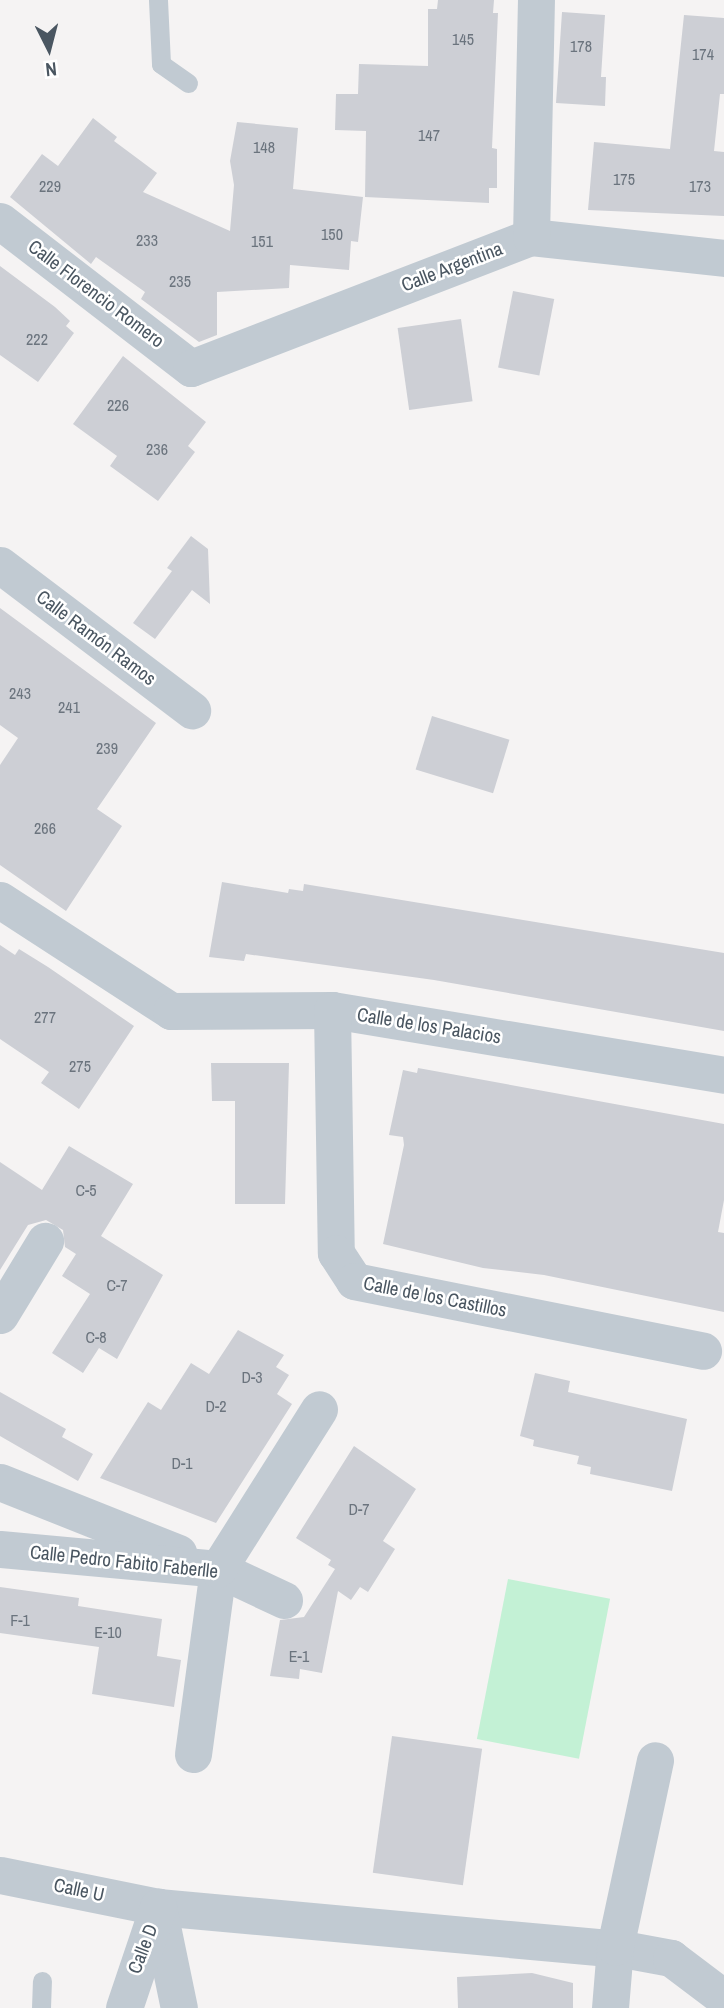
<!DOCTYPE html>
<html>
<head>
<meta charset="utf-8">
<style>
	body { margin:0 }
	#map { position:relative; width:724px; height:2008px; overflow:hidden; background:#f5f3f3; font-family:"Archivo Narrow",sans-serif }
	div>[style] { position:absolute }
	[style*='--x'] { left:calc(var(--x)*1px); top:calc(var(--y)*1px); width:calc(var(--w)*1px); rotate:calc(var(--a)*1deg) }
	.green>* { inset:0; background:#c3f1d5; transform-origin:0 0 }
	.building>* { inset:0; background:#cdcfd5; transform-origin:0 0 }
	.service>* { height:19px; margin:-9.5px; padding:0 9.5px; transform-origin:9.5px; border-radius:9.5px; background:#c1cad2 }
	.minor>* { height:37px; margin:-18.5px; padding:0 18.5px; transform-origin:18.5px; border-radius:18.5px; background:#c1cad2 }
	span { translate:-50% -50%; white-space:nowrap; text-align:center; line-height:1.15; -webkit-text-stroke:5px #fff; paint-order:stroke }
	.number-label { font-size:16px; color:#6b747e }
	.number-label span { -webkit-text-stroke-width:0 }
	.street-label { font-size:19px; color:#4a5661 }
	.north { position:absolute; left:14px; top:14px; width:70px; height:70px; -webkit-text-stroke:5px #fff; paint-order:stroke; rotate:174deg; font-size:19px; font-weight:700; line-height:28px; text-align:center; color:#4a5661 }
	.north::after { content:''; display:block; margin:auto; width:24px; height:32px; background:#4a5661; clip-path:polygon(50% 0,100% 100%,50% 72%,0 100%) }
</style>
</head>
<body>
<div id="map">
	<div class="green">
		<div style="left:508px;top:1579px;width:104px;height:163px;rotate:11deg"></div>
	</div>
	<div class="building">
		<div style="clip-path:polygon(438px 0,494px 0,493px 13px,498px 13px,492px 148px,497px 149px,497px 188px,489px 188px,489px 203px,365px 197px,366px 131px,335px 130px,336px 94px,358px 94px,359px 64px,428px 66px,428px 9px,437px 9px)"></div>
		<div style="clip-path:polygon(562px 12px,605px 15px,601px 77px,606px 77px,605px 106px,556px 103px)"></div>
		<div style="clip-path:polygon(684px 15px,724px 18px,724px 94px,720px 94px,714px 151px,724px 152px,724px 216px,588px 210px,594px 142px,670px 149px)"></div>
		<div style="clip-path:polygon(93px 118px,117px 137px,114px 141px,157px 173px,143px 192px,230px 231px,234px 185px,230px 161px,237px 122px,298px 128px,293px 189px,363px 197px,358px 242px,351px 241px,349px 270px,290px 265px,289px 288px,217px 292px,217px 335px,199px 342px,141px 299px,145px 292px,96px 257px,91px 264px,10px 197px,42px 154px,58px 166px)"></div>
		<div style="clip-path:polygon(0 266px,55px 307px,70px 321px,66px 326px,74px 333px,38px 382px,0 355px)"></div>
		<div style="left:513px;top:291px;width:42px;height:78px;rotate:11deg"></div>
		<div style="left:461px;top:319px;width:83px;height:64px;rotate:82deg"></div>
		<div style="clip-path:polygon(123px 356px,206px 422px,188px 446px,195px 452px,158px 501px,110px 466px,117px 456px,73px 424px)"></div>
		<div style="clip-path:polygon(191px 536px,208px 549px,210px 604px,192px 590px,155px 639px,133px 623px,172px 571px,167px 568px)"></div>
		<div style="clip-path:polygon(0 608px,156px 723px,97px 809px,122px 826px,66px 911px,0 865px,0 765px,18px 738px,0 725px)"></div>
		<div style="left:432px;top:716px;width:81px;height:56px;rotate:17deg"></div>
		<div style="clip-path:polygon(222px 882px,288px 893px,289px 889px,303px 891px,304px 884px,724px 953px,724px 1031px,434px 980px,246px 954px,244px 961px,209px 957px)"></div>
		<div style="clip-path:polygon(0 945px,15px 955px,19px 949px,48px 967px,134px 1026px,79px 1109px,41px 1083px,49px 1072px,0 1039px)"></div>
		<div style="clip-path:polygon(211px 1063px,289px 1063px,285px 1204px,235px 1204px,235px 1101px,212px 1101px)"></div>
		<div style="clip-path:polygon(418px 1068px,724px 1124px,724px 1200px,718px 1232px,724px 1233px,724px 1312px,544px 1275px,483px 1268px,383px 1244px,404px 1145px,403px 1137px,389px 1135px,403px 1070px,417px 1073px)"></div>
		<div style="clip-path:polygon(69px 1146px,133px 1184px,101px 1236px,163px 1275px,117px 1359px,99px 1348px,83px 1373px,52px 1353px,90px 1294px,62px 1276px,76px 1254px,65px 1247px,63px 1230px,46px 1220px,28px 1225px,0 1270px,0 1162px,42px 1190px)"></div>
		<div style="clip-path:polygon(238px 1330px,284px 1355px,276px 1367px,289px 1375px,277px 1394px,292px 1404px,216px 1523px,100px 1478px,148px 1402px,161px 1410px,191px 1363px,209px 1374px)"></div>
		<div style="clip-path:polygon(535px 1373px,570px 1381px,568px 1392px,687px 1419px,672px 1491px,590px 1474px,591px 1467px,577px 1464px,579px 1456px,533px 1446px,534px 1440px,520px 1436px)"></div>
		<div style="clip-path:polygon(0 1392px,66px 1429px,62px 1437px,93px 1454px,78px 1481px,0 1436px)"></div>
		<div style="clip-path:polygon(354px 1446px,416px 1489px,383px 1541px,395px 1549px,368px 1592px,360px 1587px,351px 1600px,338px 1591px,322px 1673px,300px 1669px,299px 1679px,270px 1676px,280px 1620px,304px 1617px,335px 1569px,328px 1565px,331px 1560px,296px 1538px)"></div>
		<div style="clip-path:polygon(0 1587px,79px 1598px,78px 1606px,162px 1619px,157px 1656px,181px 1660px,174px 1707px,92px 1694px,99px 1647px,0 1633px)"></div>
		<div style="left:392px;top:1736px;width:91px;height:138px;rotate:8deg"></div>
		<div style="clip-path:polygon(532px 1973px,573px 1983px,573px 2008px,458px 2008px,457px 1977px)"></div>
	</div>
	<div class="service">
		<div style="--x:158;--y:0;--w:64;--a:87.3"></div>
		<div style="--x:161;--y:64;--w:33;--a:35"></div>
		<div style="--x:41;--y:2008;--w:27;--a:-88"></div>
	</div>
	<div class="minor">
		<div style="--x:0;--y:221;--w:241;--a:37.6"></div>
		<div style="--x:191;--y:368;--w:364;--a:-21.1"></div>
		<div style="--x:531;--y:237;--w:194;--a:6.2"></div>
		<div style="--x:531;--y:237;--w:237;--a:-88.8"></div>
		<div style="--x:0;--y:565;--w:241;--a:37.1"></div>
		<div style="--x:0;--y:900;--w:204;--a:33"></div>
		<div style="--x:171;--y:1011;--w:161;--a:-0.4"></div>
		<div style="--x:332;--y:1010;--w:397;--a:9.4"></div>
		<div style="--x:332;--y:1010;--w:243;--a:89.1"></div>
		<div style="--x:336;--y:1253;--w:33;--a:57"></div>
		<div style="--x:354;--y:1281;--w:356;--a:11.3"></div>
		<div style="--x:0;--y:1315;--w:87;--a:-58.7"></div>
		<div style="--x:0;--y:1482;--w:192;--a:21.7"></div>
		<div style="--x:0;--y:1549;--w:219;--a:5.2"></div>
		<div style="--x:218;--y:1569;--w:73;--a:25.2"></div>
		<div style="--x:193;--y:1754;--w:187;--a:-82.3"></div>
		<div style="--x:218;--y:1569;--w:189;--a:-57.7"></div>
		<div style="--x:0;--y:1875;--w:161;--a:11.4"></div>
		<div style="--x:158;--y:1907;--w:472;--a:5.2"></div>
		<div style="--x:628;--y:1950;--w:44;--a:10.5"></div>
		<div style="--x:671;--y:1958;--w:66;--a:37"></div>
		<div style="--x:158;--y:1907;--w:103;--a:78.3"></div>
		<div style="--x:124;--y:2008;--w:107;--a:-71.4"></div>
		<div style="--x:610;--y:2008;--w:61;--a:-85.3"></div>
		<div style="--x:615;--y:1947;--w:191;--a:-77.9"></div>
	</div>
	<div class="number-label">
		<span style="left:463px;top:39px">145</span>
		<span style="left:581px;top:46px">178</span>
		<span style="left:703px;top:54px">174</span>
		<span style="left:429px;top:135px">147</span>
		<span style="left:264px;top:147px">148</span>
		<span style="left:624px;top:179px">175</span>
		<span style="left:50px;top:186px">229</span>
		<span style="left:700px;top:186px">173</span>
		<span style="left:332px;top:234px">150</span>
		<span style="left:147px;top:240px">233</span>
		<span style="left:262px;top:241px">151</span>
		<span style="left:180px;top:281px">235</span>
		<span style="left:37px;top:339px">222</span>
		<span style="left:118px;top:405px">226</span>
		<span style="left:157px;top:449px">236</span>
		<span style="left:20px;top:693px">243</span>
		<span style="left:69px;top:707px">241</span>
		<span style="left:107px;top:748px">239</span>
		<span style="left:45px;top:828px">266</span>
		<span style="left:45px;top:1017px">277</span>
		<span style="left:80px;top:1066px">275</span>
		<span style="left:86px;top:1190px">C-5</span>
		<span style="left:117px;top:1285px">C-7</span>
		<span style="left:96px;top:1337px">C-8</span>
		<span style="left:252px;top:1377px">D-3</span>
		<span style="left:216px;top:1406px">D-2</span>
		<span style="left:182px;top:1463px">D-1</span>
		<span style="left:359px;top:1509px">D-7</span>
		<span style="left:20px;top:1620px">F-1</span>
		<span style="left:108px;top:1632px">E-10</span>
		<span style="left:299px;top:1656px">E-1</span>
	</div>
	<div class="street-label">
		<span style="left:452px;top:267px;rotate:-21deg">Calle Argentina</span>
		<span style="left:96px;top:294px;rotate:37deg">Calle Florencio Romero</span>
		<span style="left:96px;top:638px;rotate:37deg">Calle Ramón Ramos</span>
		<span style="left:429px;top:1026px;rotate:9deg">Calle de los Palacios</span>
		<span style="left:435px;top:1297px;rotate:11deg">Calle de los Castillos</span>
		<span style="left:124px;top:1562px;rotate:6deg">Calle Pedro Fabito Faberlle</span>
		<span style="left:79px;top:1890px;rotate:12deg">Calle U</span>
		<span style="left:143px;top:1949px;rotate:-69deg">Calle D</span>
	</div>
	<div class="north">N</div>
</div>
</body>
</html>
